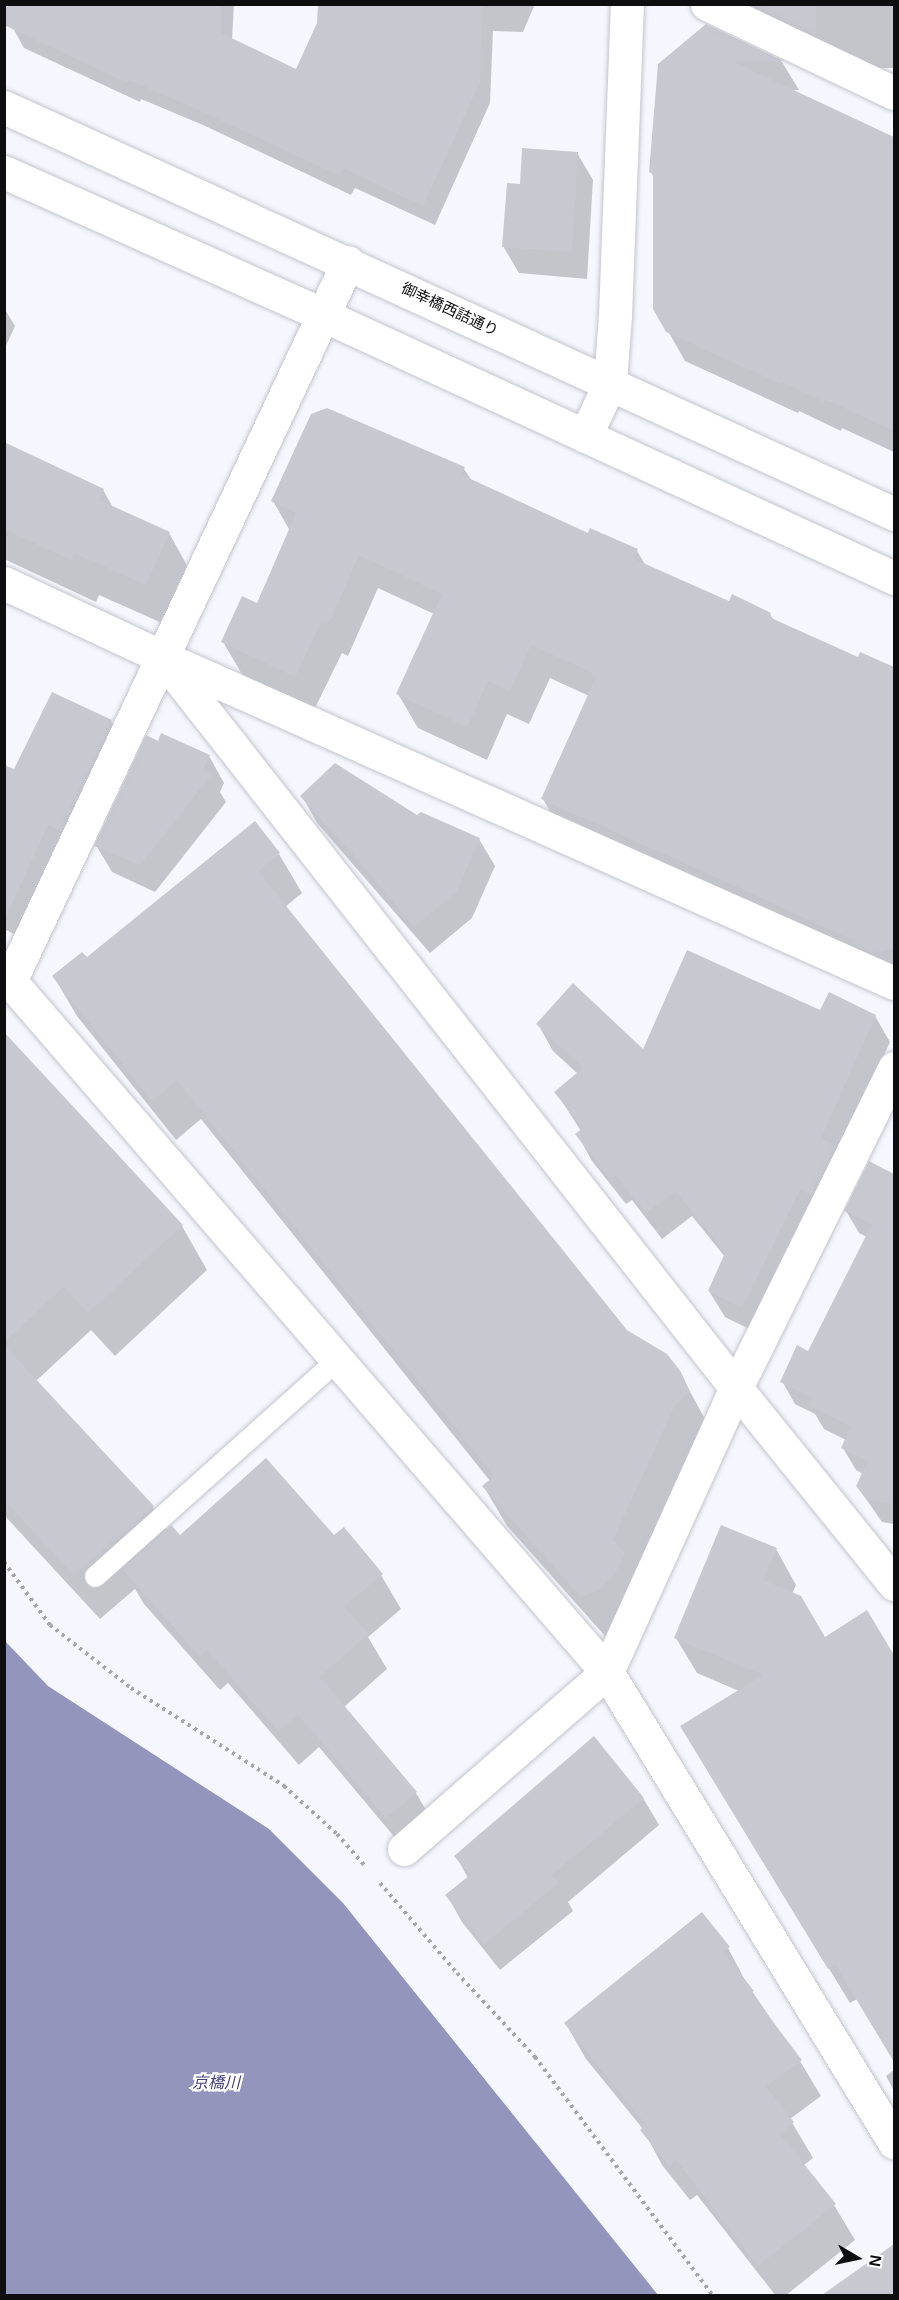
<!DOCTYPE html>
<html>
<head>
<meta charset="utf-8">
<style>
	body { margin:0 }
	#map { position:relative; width:899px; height:2300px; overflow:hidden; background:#f6f7fe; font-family:Helvetica,"Noto Sans JP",sans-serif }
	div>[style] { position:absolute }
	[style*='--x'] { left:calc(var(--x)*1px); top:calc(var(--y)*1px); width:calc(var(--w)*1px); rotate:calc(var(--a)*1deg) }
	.water>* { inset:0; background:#9395bc }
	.shadow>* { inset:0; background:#0003 }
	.building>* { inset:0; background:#c8c8d1 }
	.path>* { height:4px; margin-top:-2px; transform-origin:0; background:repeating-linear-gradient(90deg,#a5a6ab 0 3px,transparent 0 7.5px) }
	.roads { filter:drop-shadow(0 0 2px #c3c4cd) drop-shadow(0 0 2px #c3c4cd) }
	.service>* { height:21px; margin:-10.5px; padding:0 10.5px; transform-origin:10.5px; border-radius:10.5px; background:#fff }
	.minor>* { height:33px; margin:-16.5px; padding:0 16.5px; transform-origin:16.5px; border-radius:16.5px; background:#fff }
	.tertiary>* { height:33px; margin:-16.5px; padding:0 16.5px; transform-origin:16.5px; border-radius:16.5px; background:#fff }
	span { translate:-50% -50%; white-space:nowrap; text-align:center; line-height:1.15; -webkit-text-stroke:4.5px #fff; paint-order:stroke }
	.street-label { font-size:15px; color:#0e0e11 }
	.water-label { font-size:16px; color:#454479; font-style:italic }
	.frame { position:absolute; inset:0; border:6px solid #0e0e11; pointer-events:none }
	.north { position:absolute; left:827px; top:2228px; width:60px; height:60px; -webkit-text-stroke:4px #fff; paint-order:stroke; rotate:99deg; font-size:16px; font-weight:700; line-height:24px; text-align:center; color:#0e0e11 }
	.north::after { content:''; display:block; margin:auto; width:21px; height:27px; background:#0e0e11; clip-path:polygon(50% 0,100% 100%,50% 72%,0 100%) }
</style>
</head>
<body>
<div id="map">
	<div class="water">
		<div style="clip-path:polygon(5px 1641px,48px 1686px,269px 1829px,343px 1903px,658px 2295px,5px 2295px)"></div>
	</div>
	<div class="shadow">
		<div style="clip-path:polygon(24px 4px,234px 4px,232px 40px,297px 71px,319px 24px,319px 4px,535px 4px,523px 32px,493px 31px,490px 103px,435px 225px,355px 188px,351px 195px,203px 125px,141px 99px,140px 102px,24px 48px,13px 28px)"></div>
		<div style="clip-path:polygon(705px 4px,894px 4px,894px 68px,837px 68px)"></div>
		<div style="clip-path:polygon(706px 26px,782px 62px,799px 90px,792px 90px,894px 138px,894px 452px,842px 428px,841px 431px,799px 411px,798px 413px,685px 361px,655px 308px,654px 178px,651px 172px)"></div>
		<div style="clip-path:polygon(577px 153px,593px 180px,587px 279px,519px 273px,503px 246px,521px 186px)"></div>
		<div style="clip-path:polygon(4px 308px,15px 326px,4px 350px)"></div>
		<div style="clip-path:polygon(4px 443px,103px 490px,114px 509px,169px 533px,193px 576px,171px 627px,99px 595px,96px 602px,4px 559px)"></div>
		<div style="clip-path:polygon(464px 469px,472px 481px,589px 535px,637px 551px,646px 566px,730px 603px,770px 614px,774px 621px,859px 659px,861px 654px,894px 669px,894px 986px,562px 833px,543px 799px,589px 696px,550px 678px,529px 724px,507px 714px,487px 760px,418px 728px,398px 694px,434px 614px,378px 588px,348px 656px,342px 653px,314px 710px,243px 676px,223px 642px,258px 605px,290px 531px,273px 501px)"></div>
		<div style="clip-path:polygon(111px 721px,121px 739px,16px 935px,4px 929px,4px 780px,15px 771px)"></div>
		<div style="clip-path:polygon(158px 743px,209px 756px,224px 783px,220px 792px,226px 802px,155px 892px,112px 872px,96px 845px)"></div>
		<div style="clip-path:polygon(302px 796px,417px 817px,479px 839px,495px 866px,472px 918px,430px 953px,317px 823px)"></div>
		<div style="clip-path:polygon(279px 854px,302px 893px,285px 907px,626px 1332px,680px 1373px,712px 1432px,621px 1630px,605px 1636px,507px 1526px,484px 1487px,490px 1481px,201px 1119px,176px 1140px,77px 1016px,54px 977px)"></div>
		<div style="clip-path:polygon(821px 1012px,875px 1016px,890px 1042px,757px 1333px,725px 1317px,709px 1291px,725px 1257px,692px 1216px,662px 1239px,632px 1200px,626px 1204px,592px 1161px,577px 1134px,581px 1131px,556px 1092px,578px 1074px,553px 1051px,538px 1024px,644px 1052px)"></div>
		<div style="clip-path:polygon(4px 1034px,182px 1226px,207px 1270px,115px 1356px,91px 1330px,36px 1381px,153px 1507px,167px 1531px,180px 1537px,334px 1537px,381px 1575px,401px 1609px,368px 1637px,387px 1669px,344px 1707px,416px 1793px,436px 1827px,407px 1852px,319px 1747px,299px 1765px,228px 1683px,220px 1690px,144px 1604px,135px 1589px,100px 1619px,4px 1515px)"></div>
		<div style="clip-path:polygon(870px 1163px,894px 1176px,894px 1524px,882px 1522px,857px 1486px,863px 1474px,856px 1470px,843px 1448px,846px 1440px,824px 1429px,815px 1414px,795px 1404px,782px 1381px,809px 1353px,867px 1237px,859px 1233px,846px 1211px)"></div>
		<div style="clip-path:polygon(776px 1549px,796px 1585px,792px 1594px,824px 1639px,867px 1612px,894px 1658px,894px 2061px,857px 1999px,850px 2003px,703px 1762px,739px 1691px,697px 1673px,676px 1638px)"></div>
		<div style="clip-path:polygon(643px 1798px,659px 1825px,568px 1902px,573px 1911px,500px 1970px,462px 1922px,447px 1895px,468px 1878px,456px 1856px)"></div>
		<div style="clip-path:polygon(728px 1948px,747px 1984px,800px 2061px,821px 2096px,790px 2119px,813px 2158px,803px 2166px,834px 2205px,855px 2240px,785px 2296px,776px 2296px,697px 2195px,690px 2200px,662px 2165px,643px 2129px,586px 2059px,566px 2024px)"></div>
		<div style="clip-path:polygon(894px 2070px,894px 2091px,886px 2076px)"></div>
		<div style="clip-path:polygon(885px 2252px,894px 2263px,894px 2296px,824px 2296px)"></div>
	</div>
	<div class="building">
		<div style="clip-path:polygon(4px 4px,222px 4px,221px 33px,296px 69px,317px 23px,318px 4px,482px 4px,480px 82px,423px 206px,343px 168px,340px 176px,190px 106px,129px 80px,128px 83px,4px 25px)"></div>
		<div style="clip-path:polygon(752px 4px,816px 4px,816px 35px)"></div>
		<div style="clip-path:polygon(706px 24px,784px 61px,734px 62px,894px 137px,894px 431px,825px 399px,824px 402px,782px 382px,781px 384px,666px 332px,653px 309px,653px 174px,649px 172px,658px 64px)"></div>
		<div style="clip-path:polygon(522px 148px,578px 152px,572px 252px,502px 247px,507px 183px,520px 184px)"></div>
		<div style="clip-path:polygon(327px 408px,465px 467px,462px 475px,588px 533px,590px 528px,638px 549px,634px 559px,729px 601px,732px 594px,771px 613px,769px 617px,858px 657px,860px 652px,894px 667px,894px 948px,872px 953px,851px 943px,852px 940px,720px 879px,541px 799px,596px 677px,592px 676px,593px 673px,531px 645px,510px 691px,488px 681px,467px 727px,396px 694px,442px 594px,359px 555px,329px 623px,322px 620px,295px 677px,221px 642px,242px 596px,257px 603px,296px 513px,271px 501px,311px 414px)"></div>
		<div style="clip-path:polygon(4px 442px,104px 489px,99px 500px,170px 532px,146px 585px,74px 553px,71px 560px,4px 529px)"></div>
		<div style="clip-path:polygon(52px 692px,112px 720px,60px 830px,48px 825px,4px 921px,4px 765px,14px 769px)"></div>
		<div style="clip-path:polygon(161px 733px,210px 755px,203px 770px,212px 774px,140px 865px,94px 846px,146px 735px,158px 741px)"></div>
		<div style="clip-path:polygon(335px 763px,417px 815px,421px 812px,480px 838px,457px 891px,414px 927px,368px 871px,300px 796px)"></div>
		<div style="clip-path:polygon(255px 821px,280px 853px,258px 871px,627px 1330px,667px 1354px,681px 1372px,690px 1392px,675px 1405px,613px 1540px,625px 1553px,615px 1574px,598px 1591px,581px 1597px,482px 1486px,494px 1476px,177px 1080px,152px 1101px,52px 976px,82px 952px,87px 957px)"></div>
		<div style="clip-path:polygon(687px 950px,820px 1010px,829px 992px,876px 1015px,821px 1138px,835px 1145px,811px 1195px,801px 1190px,797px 1196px,742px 1308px,708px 1291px,725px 1253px,676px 1191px,646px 1213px,616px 1175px,610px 1179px,575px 1134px,583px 1128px,554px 1092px,583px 1068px,536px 1024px,573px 983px,643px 1049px)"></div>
		<div style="clip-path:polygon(4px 1032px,183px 1225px,88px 1313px,64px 1287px,4px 1342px)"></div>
		<div style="clip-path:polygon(869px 1161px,894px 1174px,894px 1504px,867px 1500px,856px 1486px,868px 1461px,841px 1448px,851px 1426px,809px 1406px,813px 1398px,780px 1382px,797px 1345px,808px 1351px,872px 1224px,844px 1211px)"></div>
		<div style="clip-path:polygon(4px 1345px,154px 1506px,74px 1575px,4px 1500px)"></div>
		<div style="clip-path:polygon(266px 1458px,334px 1535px,344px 1527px,383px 1574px,344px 1606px,368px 1634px,320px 1677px,417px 1792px,386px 1818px,298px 1714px,278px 1731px,207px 1650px,200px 1657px,122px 1569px,171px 1525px,180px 1535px)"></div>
		<div style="clip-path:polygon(721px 1525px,777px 1548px,763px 1580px,801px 1596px,825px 1637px,867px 1610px,894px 1655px,894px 2062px,835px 1964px,828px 1969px,680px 1726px,763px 1675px,674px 1638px)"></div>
		<div style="clip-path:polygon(594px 1736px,644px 1798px,552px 1875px,559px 1883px,484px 1944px,445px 1895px,470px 1875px,454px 1856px)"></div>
		<div style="clip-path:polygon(702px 1912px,730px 1947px,723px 1952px,754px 1991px,751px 1993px,802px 2060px,766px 2087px,794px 2122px,780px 2134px,836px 2204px,758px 2266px,676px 2160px,669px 2166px,640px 2130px,646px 2125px,564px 2023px)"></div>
		<div style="clip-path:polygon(894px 2244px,894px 2295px,822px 2295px)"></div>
	</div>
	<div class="path">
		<div style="--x:4;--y:1562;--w:78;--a:53.9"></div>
		<div style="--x:50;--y:1625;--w:103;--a:37.9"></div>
		<div style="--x:131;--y:1688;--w:182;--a:32.6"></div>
		<div style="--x:284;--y:1786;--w:72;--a:42.2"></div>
		<div style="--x:337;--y:1834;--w:43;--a:48.8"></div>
		<div style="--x:380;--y:1883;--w:118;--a:49.5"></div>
		<div style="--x:457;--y:1973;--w:115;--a:47.1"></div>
		<div style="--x:535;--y:2057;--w:298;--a:53.3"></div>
	</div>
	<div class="roads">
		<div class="service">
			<div style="--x:95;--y:1576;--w:326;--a:-41.8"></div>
		</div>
		<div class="minor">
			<div style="--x:707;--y:4;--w:207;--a:25.5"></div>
			<div style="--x:585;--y:436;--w:59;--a:-64.7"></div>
			<div style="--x:610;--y:383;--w:68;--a:-85.8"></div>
			<div style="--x:615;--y:315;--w:311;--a:-87.8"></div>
			<div style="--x:4;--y:583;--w:174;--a:25.1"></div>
			<div style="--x:162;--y:657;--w:801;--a:24.01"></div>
			<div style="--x:162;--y:657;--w:929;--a:51.86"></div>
			<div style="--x:736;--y:1388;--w:252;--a:51.1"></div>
			<div style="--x:4;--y:974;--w:922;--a:49.18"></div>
			<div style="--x:607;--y:1672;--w:551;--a:58.59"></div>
			<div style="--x:11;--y:979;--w:792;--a:-64.83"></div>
			<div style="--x:404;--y:1849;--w:269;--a:-41.1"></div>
			<div style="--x:607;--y:1672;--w:312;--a:-65.6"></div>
			<div style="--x:736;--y:1388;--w:357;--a:-63.7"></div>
		</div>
		<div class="tertiary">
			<div style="--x:4;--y:107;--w:979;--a:24.57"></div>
			<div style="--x:4;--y:172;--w:350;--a:24.1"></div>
			<div style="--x:323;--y:315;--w:629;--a:24.73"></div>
		</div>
	</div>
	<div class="street-label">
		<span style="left:450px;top:309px;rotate:25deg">御幸橋西詰通り</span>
	</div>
	<div class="water-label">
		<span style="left:216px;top:2083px">京橋川</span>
	</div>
	<div class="frame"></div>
	<div class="north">N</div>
</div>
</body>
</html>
